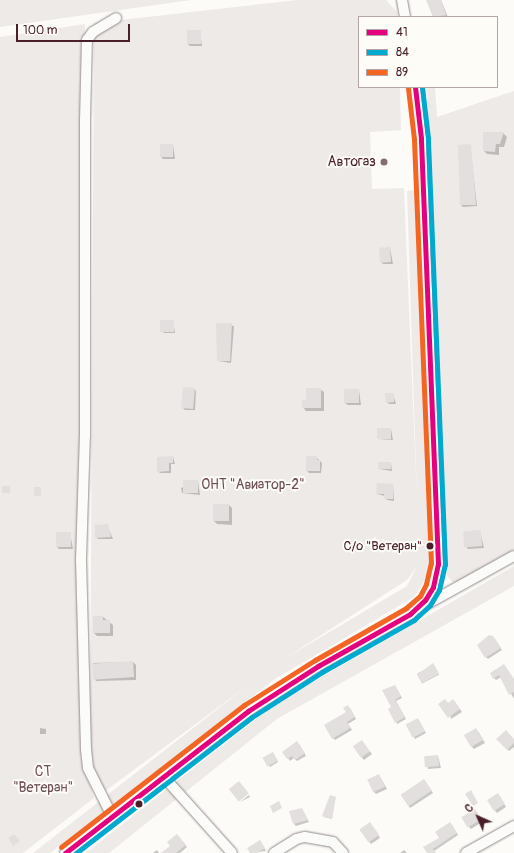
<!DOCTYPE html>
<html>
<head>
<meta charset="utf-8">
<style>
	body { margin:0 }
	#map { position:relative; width:514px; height:853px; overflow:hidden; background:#fcfbf8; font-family:Pangolin,sans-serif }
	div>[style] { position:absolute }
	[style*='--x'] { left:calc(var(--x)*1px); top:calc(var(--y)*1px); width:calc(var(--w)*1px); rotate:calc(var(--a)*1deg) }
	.green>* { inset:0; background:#eeeae8 }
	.shadow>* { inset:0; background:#0003; transform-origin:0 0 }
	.building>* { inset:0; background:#e2dfde; transform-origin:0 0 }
	.roads { filter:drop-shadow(0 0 1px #928a8b) drop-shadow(0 0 1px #928a8b) }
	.minor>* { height:10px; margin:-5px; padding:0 5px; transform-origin:5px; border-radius:5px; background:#fbfbf9 }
	.bus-1>* { height:5px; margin:-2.5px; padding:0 2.5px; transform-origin:2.5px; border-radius:2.5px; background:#e5007d }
	.bus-2>* { height:5px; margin:-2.5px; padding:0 2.5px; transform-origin:2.5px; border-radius:2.5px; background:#00a9ce }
	.bus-3>* { height:5px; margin:-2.5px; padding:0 2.5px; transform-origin:2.5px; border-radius:2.5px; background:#f26522 }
	.dots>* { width:11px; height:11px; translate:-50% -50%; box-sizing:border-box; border:2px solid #fdfcf7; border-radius:50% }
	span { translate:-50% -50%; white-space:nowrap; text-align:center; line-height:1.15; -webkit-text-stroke:4px #fdfcf7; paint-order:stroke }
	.bus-label { font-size:13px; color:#4a1f2b }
	.right { translate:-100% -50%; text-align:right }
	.poi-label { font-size:14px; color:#4a1f2b }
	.park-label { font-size:14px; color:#704e57 }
	.legend { position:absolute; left:358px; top:16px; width:140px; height:72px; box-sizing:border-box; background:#fdfcf7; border:1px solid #b5a4a5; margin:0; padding:5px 7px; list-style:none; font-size:12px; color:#4a1f2b }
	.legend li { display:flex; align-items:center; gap:8px; height:20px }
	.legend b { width:20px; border:1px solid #b5a4a5 }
	.north { position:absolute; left:458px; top:797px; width:40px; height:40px; -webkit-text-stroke:3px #fdfcf7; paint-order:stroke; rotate:315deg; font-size:11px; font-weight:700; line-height:16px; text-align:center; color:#4a1f2b }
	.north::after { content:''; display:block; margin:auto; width:14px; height:18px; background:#4a1f2b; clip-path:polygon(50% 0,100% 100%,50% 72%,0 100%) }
	.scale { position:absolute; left:16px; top:24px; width:114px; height:18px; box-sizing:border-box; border:2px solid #4a1f2b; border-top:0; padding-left:5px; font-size:12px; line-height:14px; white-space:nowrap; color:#4a1f2b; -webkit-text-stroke:3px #fdfcf7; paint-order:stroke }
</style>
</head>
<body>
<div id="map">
	<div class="green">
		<div style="clip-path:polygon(0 0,191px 0,0 27px)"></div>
		<div style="clip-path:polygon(evenodd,297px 0,386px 0,397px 12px,397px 17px,359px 17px,359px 87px,400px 87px,401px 130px,370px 132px,372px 189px,404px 188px,417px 500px,407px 191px,416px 190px,431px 560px,425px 580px,414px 597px,275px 679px,50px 853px,33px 853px,247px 686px,104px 792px,92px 766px,90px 743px,94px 23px,297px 0,417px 566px,407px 586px,284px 659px,407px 580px,417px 566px)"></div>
		<div style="clip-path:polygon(85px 24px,81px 756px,94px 798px,23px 853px,0 853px,0 37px)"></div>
		<div style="clip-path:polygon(evenodd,427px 87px,435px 87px,437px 117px,514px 91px,514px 550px,459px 582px,452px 582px,447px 575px,427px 87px,481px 530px,482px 546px,465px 548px,481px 530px)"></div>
		<div style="clip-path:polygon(514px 566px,514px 586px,277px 719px,109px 853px,86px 853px,275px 704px)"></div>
	</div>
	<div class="shadow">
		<div style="clip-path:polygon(427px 0,441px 0,448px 17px,434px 17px)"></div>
		<div style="clip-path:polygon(200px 31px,202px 46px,190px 46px,188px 44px)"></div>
		<div style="clip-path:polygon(503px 133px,507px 137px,504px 147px,499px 147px,499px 155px,487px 154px,484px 151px)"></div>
		<div style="clip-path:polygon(173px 145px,175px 159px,163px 159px,161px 157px)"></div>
		<div style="clip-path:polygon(470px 145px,477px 206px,463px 207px,461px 205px)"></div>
		<div style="clip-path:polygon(390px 248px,393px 264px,383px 264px,381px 262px)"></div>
		<div style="clip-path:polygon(173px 321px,175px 333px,164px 333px,162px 331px)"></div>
		<div style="clip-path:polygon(217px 324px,234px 326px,231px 363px,218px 361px)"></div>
		<div style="clip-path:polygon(194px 389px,196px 391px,195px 410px,185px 410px,183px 408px)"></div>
		<div style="clip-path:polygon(320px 389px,324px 392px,324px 411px,306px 411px,303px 407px)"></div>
		<div style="clip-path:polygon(359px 390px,361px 405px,348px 405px,345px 403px)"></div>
		<div style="clip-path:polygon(393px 394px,396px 404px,389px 404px,387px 402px)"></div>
		<div style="clip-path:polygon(391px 429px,393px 440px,378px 439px)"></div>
		<div style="clip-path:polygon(173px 457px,175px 464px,171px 464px,171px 473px,160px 473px,158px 471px)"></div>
		<div style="clip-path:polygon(316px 457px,322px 463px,321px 473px,309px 473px,307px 471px)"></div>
		<div style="clip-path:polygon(391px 463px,392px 471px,379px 469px)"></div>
		<div style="clip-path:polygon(198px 481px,200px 495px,182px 493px,181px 488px)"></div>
		<div style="clip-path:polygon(393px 485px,394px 501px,387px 500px,385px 496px,377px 494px)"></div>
		<div style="clip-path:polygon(214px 505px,229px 505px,232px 508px,232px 525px,217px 524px,214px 521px)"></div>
		<div style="clip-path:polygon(107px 525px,113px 539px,98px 539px,96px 537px)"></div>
		<div style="clip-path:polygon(480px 531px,484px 548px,468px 549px,466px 547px)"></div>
		<div style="clip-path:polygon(70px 533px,73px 549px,59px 549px,57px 547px)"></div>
		<div style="clip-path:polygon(103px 617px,113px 625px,113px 636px,97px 636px,94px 633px)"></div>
		<div style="clip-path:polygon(495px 639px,502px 650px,488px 659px,486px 657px)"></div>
		<div style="clip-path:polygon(133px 662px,136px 665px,136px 680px,96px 681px,94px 678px,93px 663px)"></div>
		<div style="left:434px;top:665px;width:11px;height:19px;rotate:63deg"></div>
		<div style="clip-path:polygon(503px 666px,514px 681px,514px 699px,501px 677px,496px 680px,494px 678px)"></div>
		<div style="clip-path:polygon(396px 687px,402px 698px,396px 701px,406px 719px,397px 724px,393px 708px)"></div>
		<div style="clip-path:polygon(455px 702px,462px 712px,451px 719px,448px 704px)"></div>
		<div style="clip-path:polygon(350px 708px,356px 719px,348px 724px,352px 730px,335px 740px,333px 738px)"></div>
		<div style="clip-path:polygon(419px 721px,426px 733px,415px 739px,414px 737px)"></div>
		<div style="clip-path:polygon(40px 728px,46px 729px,46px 734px,40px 734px)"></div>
		<div style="clip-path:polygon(478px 731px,485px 743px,474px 749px,472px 747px)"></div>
		<div style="clip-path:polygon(498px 739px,514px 740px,514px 747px,509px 751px)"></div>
		<div style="clip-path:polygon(299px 744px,306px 756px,297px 761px,294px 758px,290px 761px,284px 752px)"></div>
		<div style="clip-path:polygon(364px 744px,372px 754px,364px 760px,362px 758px)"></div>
		<div style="clip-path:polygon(272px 753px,278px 762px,270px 767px,265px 759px)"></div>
		<div style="clip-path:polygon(438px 756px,441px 768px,428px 769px,426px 757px)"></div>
		<div style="clip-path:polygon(379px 775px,387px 789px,376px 794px,374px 792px)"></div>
		<div style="clip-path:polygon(425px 782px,433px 793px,410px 808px,401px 795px)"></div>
		<div style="clip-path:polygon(249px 795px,250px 797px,240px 802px)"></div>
		<div style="clip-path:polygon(335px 797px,332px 819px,324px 817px)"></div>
		<div style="clip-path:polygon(500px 797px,506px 807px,497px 813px,495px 811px)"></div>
		<div style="clip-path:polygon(302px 809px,309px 822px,296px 826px,294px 824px)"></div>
		<div style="clip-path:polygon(477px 812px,482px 822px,471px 829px,469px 827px)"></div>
		<div style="left:370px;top:823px;width:18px;height:11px;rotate:56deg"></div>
		<div style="clip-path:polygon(452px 825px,458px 835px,434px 851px,436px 853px,428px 853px)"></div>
		<div style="clip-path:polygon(179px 837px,187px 847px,180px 853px,172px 853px)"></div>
		<div style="clip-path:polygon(260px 841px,266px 851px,251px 853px)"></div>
		<div style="clip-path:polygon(157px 850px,159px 853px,153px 853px)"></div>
		<div style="clip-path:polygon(404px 850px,407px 853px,400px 853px)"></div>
	</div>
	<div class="building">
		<div style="clip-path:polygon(426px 0,441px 0,446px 15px,433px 17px)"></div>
		<div style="left:187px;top:30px;width:14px;height:14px"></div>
		<div style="clip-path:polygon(483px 132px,504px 132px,500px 144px,496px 144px,495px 152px,483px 151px)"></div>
		<div style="left:160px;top:144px;width:13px;height:13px"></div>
		<div style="clip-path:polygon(471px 144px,476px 205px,460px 205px,458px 145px)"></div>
		<div style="left:390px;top:247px;width:15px;height:11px;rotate:86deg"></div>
		<div style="left:160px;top:320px;width:14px;height:12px"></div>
		<div style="clip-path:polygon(216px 323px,232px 323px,230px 361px,217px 361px)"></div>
		<div style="left:183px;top:387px;width:12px;height:21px;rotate:5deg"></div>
		<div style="clip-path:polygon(306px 388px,321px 388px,321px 408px,302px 408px,302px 400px,306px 400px)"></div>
		<div style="left:359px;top:389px;width:14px;height:15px;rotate:90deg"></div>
		<div style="clip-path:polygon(385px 393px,394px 393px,394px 402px,386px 403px)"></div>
		<div style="left:391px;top:428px;width:11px;height:14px;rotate:90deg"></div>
		<div style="clip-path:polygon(173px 456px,173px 463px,169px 463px,169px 471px,157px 472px,157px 457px)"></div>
		<div style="clip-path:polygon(306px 456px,317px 456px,317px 460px,320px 460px,320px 471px,306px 471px)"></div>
		<div style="left:378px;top:462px;width:13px;height:7px"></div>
		<div style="left:183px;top:480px;width:15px;height:13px"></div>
		<div style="clip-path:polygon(377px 483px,393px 484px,393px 499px,384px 499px,384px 494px,376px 494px)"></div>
		<div style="left:2px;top:486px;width:8px;height:7px"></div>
		<div style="left:34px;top:487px;width:7px;height:9px"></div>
		<div style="left:213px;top:504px;width:16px;height:17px"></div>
		<div style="clip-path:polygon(108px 524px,111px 537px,95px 538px,95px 525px)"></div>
		<div style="left:481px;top:530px;width:16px;height:18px;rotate:86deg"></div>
		<div style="left:56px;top:532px;width:15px;height:15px"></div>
		<div style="clip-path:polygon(93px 616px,103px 616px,103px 620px,110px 620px,110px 633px,93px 633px)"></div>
		<div style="clip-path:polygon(489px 635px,493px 636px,501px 648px,485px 658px,477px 645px)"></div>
		<div style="left:133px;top:661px;width:16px;height:41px;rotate:86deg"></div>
		<div style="clip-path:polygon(433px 663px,439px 674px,422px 683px,417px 675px)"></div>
		<div style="clip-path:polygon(504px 664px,514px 679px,514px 692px,509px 695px,499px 675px,493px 679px,490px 673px)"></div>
		<div style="clip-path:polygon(395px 685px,401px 696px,395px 700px,405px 717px,395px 723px,388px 709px,391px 707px,382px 690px)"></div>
		<div style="clip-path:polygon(445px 699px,448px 703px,453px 699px,460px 709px,448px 718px,438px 704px)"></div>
		<div style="clip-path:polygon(348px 705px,355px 717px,347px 722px,350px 728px,332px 739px,324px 725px,346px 712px,343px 708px)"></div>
		<div style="left:418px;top:718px;width:15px;height:14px;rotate:62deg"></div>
		<div style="left:476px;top:728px;width:14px;height:14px;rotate:60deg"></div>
		<div style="clip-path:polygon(506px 730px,514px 739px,514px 743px,507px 750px,496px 739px)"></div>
		<div style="left:362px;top:740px;width:14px;height:11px;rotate:56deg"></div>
		<div style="clip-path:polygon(297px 741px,305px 753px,295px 760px,292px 756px,287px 759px,282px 752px)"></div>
		<div style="left:273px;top:752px;width:10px;height:12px;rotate:61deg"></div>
		<div style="left:438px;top:755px;width:11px;height:14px;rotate:85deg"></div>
		<div style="left:379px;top:774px;width:14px;height:13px;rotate:65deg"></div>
		<div style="left:424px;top:779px;width:14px;height:28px;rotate:56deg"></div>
		<div style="left:239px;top:781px;width:16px;height:13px;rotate:52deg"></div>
		<div style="clip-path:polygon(471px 790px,478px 803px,473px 806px,465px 794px)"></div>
		<div style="left:498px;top:793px;width:13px;height:13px;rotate:58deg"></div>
		<div style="clip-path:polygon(330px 795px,336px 797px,332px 819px,322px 816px)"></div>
		<div style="clip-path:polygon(279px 801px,282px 808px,273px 813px,270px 806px)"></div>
		<div style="clip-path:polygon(302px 808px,308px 820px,293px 824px,289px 811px)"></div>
		<div style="left:475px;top:809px;width:12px;height:16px;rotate:59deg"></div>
		<div style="left:370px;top:822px;width:16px;height:13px;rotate:55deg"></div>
		<div style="clip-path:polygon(450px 822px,457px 833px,433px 849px,436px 853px,427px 853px,423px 847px,439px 838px,435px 832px)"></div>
		<div style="clip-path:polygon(14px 834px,20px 841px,13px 846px,8px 838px)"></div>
		<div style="clip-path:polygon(177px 834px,186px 845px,176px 853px,161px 853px,170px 846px,167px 842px)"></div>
		<div style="clip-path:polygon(260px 840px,265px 848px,257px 853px,250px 853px,247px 848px)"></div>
	</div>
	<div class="roads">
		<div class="minor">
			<div style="--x:402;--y:0;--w:17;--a:80"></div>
			<div style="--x:420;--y:608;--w:107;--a:-29"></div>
			<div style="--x:163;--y:776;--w:103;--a:48.1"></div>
			<div style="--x:112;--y:816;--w:54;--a:-116.6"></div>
			<div style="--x:88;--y:768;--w:18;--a:-96"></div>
			<div style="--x:86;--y:750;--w:190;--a:-91.5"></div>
			<div style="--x:81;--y:560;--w:124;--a:-88.2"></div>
			<div style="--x:85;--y:436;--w:316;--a:-90"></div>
			<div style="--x:85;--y:120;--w:80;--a:-88.6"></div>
			<div style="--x:87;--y:40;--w:10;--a:-53"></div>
			<div style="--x:93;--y:32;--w:27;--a:-31"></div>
			<div style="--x:65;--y:853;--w:232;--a:-37.8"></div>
			<div style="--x:248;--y:711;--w:83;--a:-32.7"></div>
			<div style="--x:318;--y:666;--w:106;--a:-29.5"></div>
			<div style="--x:410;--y:614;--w:21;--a:-43"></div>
			<div style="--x:425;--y:600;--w:15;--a:-58"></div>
			<div style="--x:433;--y:587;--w:24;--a:-78"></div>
			<div style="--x:438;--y:564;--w:426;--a:-92.3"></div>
			<div style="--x:421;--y:138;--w:51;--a:-96.7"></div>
			<div style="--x:274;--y:853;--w:26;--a:-32"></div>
			<div style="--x:296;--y:839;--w:9;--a:-13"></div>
			<div style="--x:305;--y:837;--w:28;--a:10"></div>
			<div style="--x:333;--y:842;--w:15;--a:48"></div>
			<div style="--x:466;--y:853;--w:55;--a:-29.4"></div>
		</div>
	</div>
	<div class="bus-1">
		<div style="--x:65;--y:853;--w:232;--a:-37.8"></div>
		<div style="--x:248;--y:711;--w:83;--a:-32.7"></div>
		<div style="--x:318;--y:666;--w:106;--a:-29.5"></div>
		<div style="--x:410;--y:614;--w:21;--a:-43"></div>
		<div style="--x:425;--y:600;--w:15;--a:-58"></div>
		<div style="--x:433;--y:587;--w:24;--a:-78"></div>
		<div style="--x:438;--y:564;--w:426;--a:-92.3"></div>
		<div style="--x:421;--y:138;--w:51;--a:-96.7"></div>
	</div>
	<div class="bus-2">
		<div style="--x:76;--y:853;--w:222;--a:-37.7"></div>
		<div style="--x:252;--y:717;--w:83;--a:-32.7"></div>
		<div style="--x:322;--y:672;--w:106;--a:-29.5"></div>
		<div style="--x:414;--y:620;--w:22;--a:-43"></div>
		<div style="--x:430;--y:605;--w:17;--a:-59"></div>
		<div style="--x:439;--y:590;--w:27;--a:-77"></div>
		<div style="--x:445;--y:564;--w:426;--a:-92.3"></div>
		<div style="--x:428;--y:138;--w:51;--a:-96.7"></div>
	</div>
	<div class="bus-3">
		<div style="--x:61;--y:847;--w:232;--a:-37.8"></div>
		<div style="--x:244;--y:705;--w:84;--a:-32.4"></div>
		<div style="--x:315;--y:660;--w:105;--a:-29.7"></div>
		<div style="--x:406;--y:608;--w:18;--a:-41"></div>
		<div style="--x:420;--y:596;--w:13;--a:-63"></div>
		<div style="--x:426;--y:584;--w:22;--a:-77"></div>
		<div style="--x:431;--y:563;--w:424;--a:-92.3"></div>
		<div style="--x:414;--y:139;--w:51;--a:-96.7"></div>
	</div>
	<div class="dots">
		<div style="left:384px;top:162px;background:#886c73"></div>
		<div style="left:430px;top:546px;background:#4a1f2b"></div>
		<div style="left:139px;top:804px;background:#4a1f2b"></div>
	</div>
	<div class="bus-label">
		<span class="right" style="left:422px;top:546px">С/о "Ветеран"</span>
	</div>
	<div class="poi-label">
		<span class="right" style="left:376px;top:162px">Автогаз</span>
	</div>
	<div class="park-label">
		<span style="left:253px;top:485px">ОНТ "Авиатор-2"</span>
		<span style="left:43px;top:780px">СТ<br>"Ветеран"</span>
	</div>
	<ul class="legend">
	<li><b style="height:5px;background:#e5007d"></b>41</li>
	<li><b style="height:5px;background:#00a9ce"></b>84</li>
	<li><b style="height:5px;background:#f26522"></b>89</li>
	</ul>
	<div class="north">С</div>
	<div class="scale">100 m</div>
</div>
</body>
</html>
